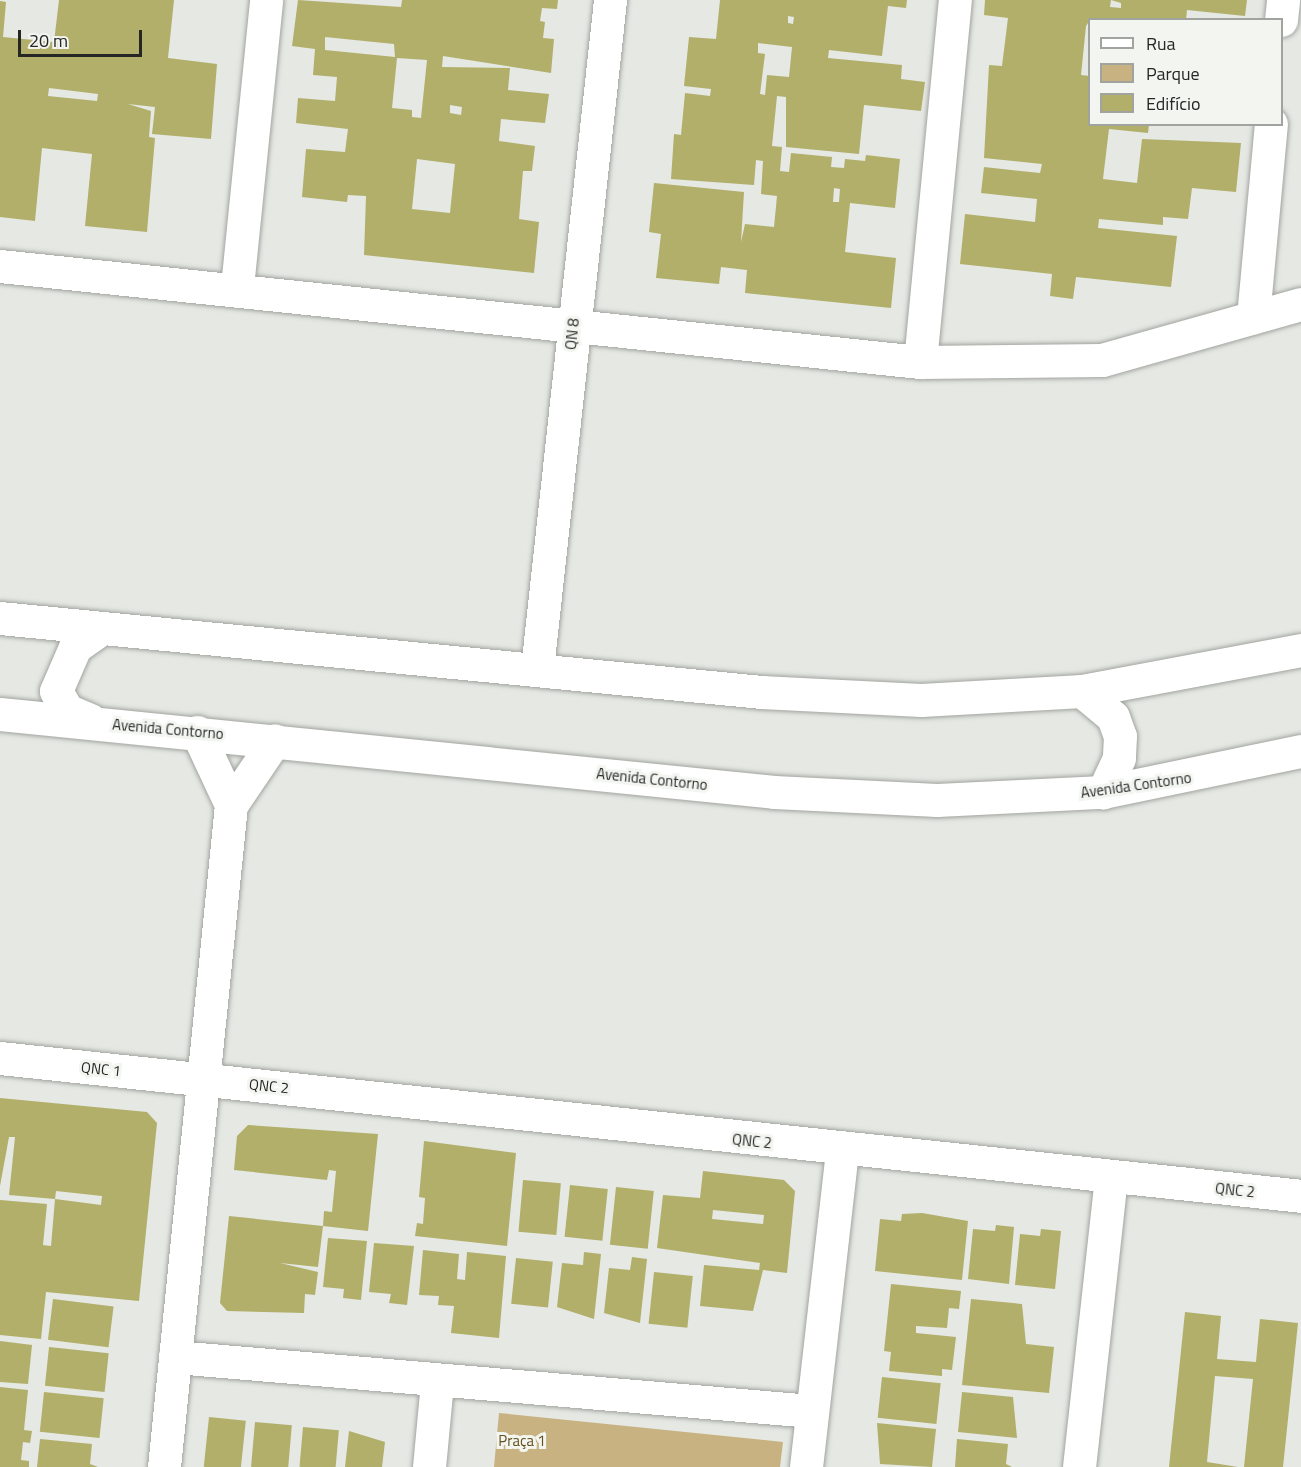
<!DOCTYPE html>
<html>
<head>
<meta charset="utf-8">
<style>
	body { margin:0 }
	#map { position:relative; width:1301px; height:1467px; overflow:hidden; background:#e5e8e3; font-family:"Titillium Web",sans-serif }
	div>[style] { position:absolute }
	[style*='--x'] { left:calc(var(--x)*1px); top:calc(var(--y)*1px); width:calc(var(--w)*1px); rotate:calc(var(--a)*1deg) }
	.green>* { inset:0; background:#c8b281 }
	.building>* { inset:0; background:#b1af6a; transform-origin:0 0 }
	.roads { filter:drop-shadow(0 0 2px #a2a49f) drop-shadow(0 0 2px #a2a49f) }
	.minor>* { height:33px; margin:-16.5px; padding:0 16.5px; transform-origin:16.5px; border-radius:16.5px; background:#fff }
	.secondary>* { height:33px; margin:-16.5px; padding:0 16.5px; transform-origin:16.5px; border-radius:16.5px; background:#fff }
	span { translate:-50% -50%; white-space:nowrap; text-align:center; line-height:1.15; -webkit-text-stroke:6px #f3f5f0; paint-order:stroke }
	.street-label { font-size:15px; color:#262725 }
	.park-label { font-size:15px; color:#65511f }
	.legend { position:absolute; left:1088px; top:18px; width:195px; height:108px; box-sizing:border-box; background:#f3f5f0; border:2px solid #a1a39f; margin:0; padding:8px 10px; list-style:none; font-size:18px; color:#262725 }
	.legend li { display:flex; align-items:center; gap:12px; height:30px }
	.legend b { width:30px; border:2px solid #a1a39f }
	.scale { position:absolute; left:18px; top:30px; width:124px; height:27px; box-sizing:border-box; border:3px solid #262725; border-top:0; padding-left:8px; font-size:18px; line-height:21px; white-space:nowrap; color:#262725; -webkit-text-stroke:4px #f3f5f0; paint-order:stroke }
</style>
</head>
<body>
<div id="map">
	<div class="green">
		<div style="clip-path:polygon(499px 1413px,783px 1442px,780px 1467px,494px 1467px)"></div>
	</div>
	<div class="building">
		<div style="clip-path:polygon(evenodd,59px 0,174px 0,168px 58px,217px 64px,211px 139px,152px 134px,155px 107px,128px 104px,151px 111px,149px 137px,155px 138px,147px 232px,85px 226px,92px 154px,42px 148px,35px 221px,0 217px,0 1px,6px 2px,3px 37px,54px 42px,59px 0,49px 88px,98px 94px,97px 101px,48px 96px,49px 88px)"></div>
		<div style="clip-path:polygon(evenodd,298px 0,401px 7px,402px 0,558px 0,557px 9px,542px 8px,540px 21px,545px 22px,543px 38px,554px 39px,551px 73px,443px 56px,442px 67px,510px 68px,508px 90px,549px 94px,545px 123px,501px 119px,499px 141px,535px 146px,532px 171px,523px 171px,519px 219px,539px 222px,534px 273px,364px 255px,366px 196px,348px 195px,347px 202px,302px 197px,306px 149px,345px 152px,348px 129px,296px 123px,298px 98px,335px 101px,337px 77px,313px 75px,315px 49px,292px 46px,298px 0,325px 37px,394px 44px,395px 57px,325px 50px,325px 37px,298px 0,397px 58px,427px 60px,421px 118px,412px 117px,412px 110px,392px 108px,397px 58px,298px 0,450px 105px,462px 107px,461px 115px,450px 113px,450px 105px,298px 0,417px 159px,455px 164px,450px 213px,412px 209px,417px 159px)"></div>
		<div style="clip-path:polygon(evenodd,720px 0,907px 0,906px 8px,888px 6px,882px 56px,829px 50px,828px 58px,902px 65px,901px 79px,925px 82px,921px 111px,864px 105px,859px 154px,786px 147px,786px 97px,777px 96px,772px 146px,782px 147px,780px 171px,789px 172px,791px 153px,832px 157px,831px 167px,844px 168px,845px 159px,865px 161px,866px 155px,900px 159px,895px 208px,850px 203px,845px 252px,896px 258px,891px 308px,745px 293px,747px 270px,721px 267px,719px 284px,656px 278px,661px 234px,649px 232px,654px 183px,744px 192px,741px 242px,745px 224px,774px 227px,777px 196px,761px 194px,763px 161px,756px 160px,754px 185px,671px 179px,674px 134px,681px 135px,685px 93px,710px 96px,711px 89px,684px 86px,689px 37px,716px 39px,720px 0,788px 16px,794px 17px,793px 24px,788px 23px,788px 16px,720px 0,758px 43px,792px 47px,789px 77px,767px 75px,765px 95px,760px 94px,765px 54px,758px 53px,758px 43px,720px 0,834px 188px,840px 189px,839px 202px,833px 202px,834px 188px)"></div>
		<div style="clip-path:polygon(985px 0,1111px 0,1110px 7px,1121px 8px,1121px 3px,1111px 0,1247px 0,1245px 16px,1187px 10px,1186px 20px,1090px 20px,1086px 26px,1081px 75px,1090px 76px,1090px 124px,1149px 124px,1148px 133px,1109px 129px,1103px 179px,1137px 183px,1142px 139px,1241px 143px,1236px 192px,1192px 188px,1188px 219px,1163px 217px,1163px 225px,1099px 219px,1098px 228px,1177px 236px,1171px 287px,1076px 277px,1073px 299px,1050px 296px,1052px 274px,960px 264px,965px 214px,1035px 222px,1037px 199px,981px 193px,984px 167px,1040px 173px,1042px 164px,984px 158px,989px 65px,1002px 66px,1008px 18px,984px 15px)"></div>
		<div style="clip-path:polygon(0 1098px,147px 1112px,157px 1123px,139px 1301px,46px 1292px,41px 1339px,0 1335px,0 1200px,47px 1204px,43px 1245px,51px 1246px,55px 1199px,101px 1205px,102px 1196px,56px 1191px,55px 1199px,9px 1195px,15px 1137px,9px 1137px,0 1186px)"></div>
		<div style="clip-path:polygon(248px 1125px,378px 1134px,368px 1231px,323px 1226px,324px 1211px,332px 1212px,336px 1171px,329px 1170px,327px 1180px,234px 1170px,237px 1136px)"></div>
		<div style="clip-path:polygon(424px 1141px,516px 1153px,507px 1246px,415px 1236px,417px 1223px,423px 1224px,425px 1198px,419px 1197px)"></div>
		<div style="clip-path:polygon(evenodd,703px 1171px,784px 1180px,795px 1191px,787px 1273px,763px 1270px,753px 1311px,700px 1306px,704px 1265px,759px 1270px,760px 1263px,657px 1248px,663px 1195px,700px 1198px,703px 1171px,713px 1210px,764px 1215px,763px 1224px,712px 1219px,713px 1210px)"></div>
		<div style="left:523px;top:1180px;width:38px;height:52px;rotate:5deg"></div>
		<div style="left:570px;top:1185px;width:38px;height:52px;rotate:6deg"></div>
		<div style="left:616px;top:1187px;width:38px;height:58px;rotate:6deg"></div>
		<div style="clip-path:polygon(922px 1213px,968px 1221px,962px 1280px,875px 1271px,880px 1219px,901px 1221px,902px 1214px)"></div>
		<div style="clip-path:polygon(229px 1216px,323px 1226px,318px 1267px,280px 1263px,318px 1272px,315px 1295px,305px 1294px,304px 1313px,227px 1311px,220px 1303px)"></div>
		<div style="clip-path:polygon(996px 1225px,1014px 1227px,1009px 1284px,968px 1279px,973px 1229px,995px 1231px)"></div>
		<div style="clip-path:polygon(1041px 1229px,1061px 1231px,1055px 1289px,1015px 1285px,1020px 1234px,1040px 1236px)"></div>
		<div style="clip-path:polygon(328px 1238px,367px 1241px,361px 1300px,343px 1298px,344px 1289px,323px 1287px)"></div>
		<div style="clip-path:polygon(374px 1243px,414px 1246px,407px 1305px,389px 1303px,391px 1294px,369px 1292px)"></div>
		<div style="clip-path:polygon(423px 1250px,459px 1254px,457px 1279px,465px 1280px,467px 1252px,506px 1256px,499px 1338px,451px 1333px,454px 1306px,438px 1305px,439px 1296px,419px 1295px)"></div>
		<div style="clip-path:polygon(584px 1252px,601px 1254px,594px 1319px,557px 1307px,562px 1263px,583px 1265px)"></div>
		<div style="clip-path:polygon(632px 1257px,647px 1259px,640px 1323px,604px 1313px,609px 1268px,630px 1270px)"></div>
		<div style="left:516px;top:1258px;width:37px;height:46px;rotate:6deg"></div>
		<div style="left:654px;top:1272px;width:39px;height:52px;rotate:6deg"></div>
		<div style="clip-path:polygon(891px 1284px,961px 1291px,959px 1309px,949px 1308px,947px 1328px,916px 1326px,916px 1333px,956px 1337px,952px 1370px,942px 1369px,942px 1376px,889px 1371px,891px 1352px,884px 1351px)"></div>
		<div style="left:53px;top:1299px;width:61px;height:41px;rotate:7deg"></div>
		<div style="clip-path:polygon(971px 1299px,1022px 1304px,1026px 1344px,1054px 1347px,1049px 1393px,962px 1385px)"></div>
		<div style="clip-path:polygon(1185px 1312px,1221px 1316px,1217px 1359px,1256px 1362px,1260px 1319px,1298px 1323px,1283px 1467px,1244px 1467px,1253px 1379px,1215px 1376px,1207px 1462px,1238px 1467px,1169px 1467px)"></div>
		<div style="clip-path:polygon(0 1341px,32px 1345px,28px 1384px,0 1382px)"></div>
		<div style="left:49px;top:1347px;width:60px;height:39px;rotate:6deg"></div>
		<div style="left:882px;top:1377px;width:59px;height:41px;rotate:6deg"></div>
		<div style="clip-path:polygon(0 1387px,28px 1390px,24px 1430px,32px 1431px,30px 1443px,23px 1442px,21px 1460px,29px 1461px,29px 1467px,0 1467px)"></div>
		<div style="left:44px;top:1392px;width:60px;height:40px;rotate:6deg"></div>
		<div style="clip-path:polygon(962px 1392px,1013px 1397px,1017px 1438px,958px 1432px)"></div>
		<div style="left:209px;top:1417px;width:37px;height:50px;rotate:6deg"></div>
		<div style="left:255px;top:1422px;width:37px;height:45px;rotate:5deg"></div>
		<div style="clip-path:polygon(877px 1423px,936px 1429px,932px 1467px,880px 1464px)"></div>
		<div style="left:303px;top:1427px;width:36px;height:40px;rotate:5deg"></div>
		<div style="clip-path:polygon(349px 1431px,385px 1442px,382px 1467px,345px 1467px)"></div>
		<div style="clip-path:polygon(40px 1439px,92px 1444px,90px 1464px,98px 1467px,37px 1467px)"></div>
		<div style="clip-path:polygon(957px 1439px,1008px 1444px,1006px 1464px,1012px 1467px,955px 1467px)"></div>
	</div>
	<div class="roads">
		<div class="minor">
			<div style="--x:1281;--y:20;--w:20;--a:-84"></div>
			<div style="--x:0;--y:266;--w:925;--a:5.96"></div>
			<div style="--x:920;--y:362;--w:182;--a:-0.6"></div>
			<div style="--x:1102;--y:360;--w:207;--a:-15.7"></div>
			<div style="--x:237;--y:287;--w:288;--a:-84.2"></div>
			<div style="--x:1253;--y:317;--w:194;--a:-84.7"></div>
			<div style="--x:920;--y:362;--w:364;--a:-84.5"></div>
			<div style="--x:537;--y:669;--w:673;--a:-83.77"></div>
			<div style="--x:197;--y:732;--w:81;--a:65"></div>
			<div style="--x:0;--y:1058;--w:1308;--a:6.05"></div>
			<div style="--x:175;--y:1357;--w:639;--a:4.85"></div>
			<div style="--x:164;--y:1467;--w:665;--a:-84.22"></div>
			<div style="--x:231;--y:805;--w:78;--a:-55.9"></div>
			<div style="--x:429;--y:1467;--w:85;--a:-84.6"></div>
			<div style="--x:806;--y:1467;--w:318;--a:-83.5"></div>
			<div style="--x:1079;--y:1467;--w:291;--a:-83.7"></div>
		</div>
		<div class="secondary">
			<div style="--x:0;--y:618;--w:765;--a:5.55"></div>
			<div style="--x:761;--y:692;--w:160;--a:2.9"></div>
			<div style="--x:921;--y:700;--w:161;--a:-3.2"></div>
			<div style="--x:1082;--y:691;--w:223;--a:-10.6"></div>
			<div style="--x:1082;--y:691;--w:40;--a:40"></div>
			<div style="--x:1113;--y:717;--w:20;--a:70"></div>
			<div style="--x:1120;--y:736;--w:22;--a:93"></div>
			<div style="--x:1119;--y:758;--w:38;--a:115"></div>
			<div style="--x:0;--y:714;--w:778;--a:5.75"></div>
			<div style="--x:774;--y:792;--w:163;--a:2.8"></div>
			<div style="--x:937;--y:800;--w:166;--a:-2.8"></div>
			<div style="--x:1103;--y:792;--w:202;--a:-11.7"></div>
			<div style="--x:90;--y:720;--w:25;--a:-157"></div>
			<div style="--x:67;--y:710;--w:22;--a:-120"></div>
			<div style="--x:56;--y:691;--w:48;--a:-66.6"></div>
			<div style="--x:75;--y:647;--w:33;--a:-35"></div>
		</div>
	</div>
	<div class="street-label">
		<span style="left:572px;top:334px;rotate:-84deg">QN 8</span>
		<span style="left:168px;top:729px;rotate:5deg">Avenida Contorno</span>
		<span style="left:652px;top:779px;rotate:6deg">Avenida Contorno</span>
		<span style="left:1136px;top:785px;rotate:-8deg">Avenida Contorno</span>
		<span style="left:101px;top:1069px;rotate:6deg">QNC 1</span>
		<span style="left:269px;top:1086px;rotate:6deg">QNC 2</span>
		<span style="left:752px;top:1141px;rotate:6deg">QNC 2</span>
		<span style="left:1235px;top:1190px;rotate:6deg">QNC 2</span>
	</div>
	<div class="park-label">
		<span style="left:522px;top:1441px">Praça 1</span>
	</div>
	<ul class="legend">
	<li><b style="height:8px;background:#fff"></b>Rua</li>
	<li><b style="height:16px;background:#c8b281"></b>Parque</li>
	<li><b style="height:16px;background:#b1af6a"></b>Edifício</li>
	</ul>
	<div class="scale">20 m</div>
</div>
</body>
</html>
